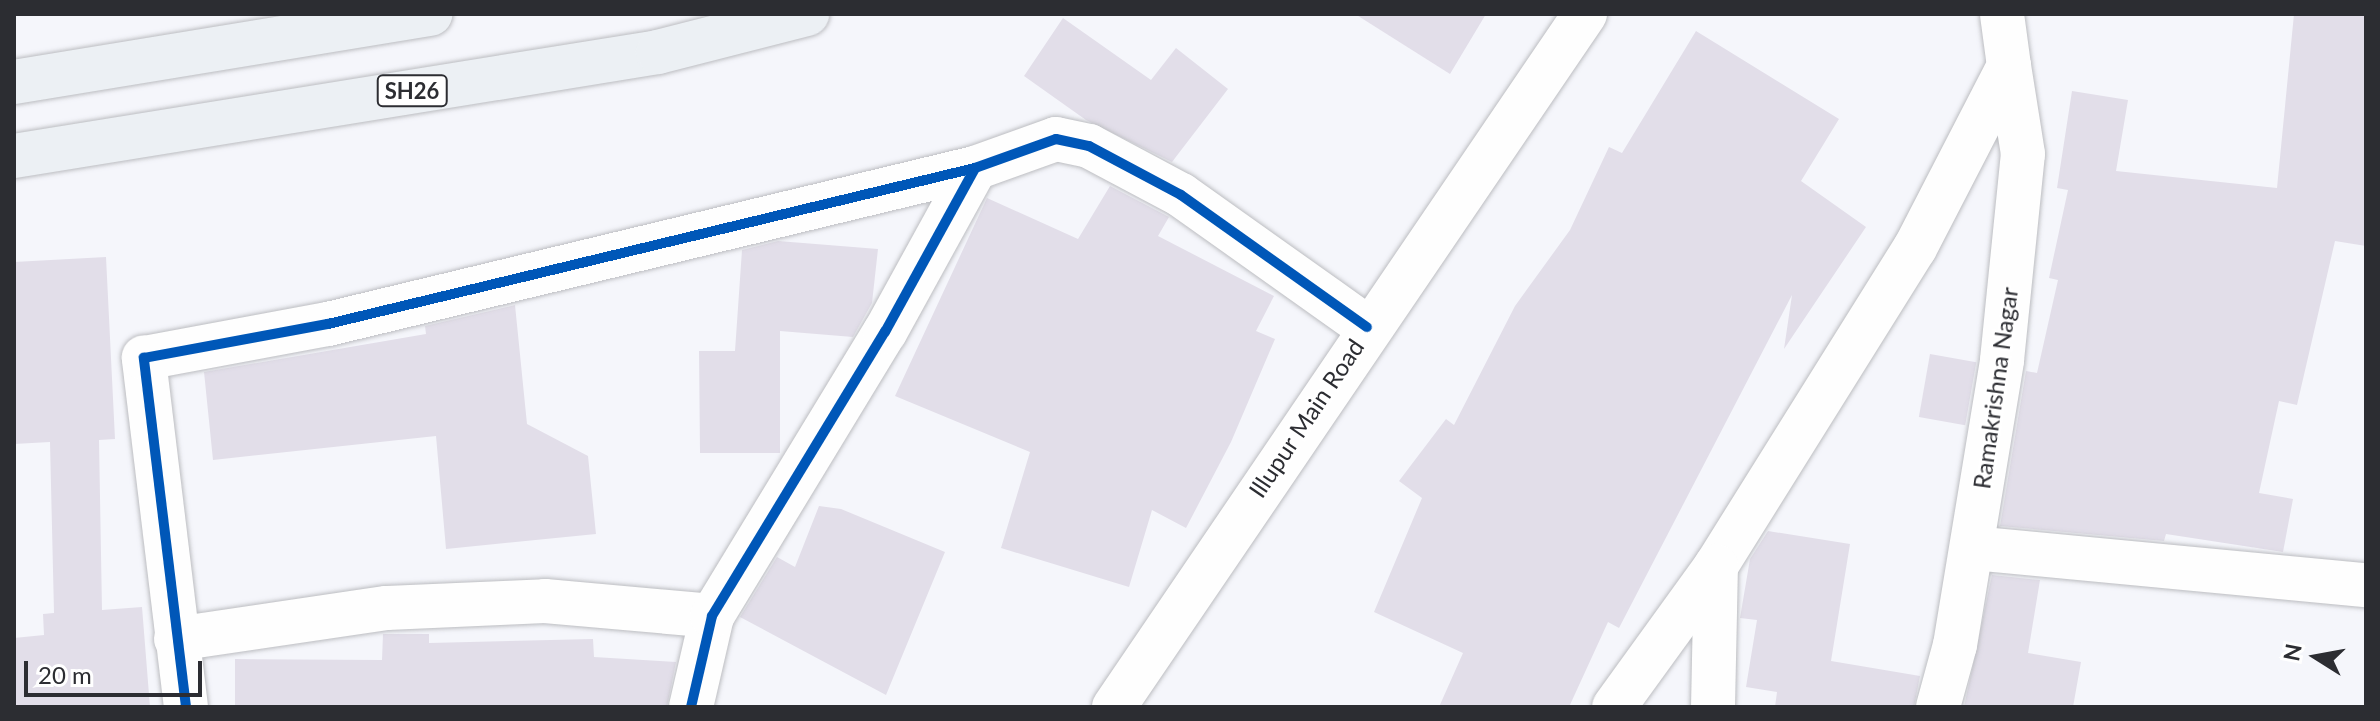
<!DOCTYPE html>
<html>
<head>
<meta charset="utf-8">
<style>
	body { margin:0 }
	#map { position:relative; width:2380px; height:721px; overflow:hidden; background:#f5f6fb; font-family:Lato,sans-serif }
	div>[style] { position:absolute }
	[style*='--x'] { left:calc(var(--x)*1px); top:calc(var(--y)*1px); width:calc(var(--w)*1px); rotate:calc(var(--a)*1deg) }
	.building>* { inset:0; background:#e2dee9; transform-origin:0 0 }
	.roads { filter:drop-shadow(0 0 2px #bcbdc1) drop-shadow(0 0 2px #bcbdc1) }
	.street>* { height:44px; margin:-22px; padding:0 22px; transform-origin:22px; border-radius:22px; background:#fefefe }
	.primary>* { height:44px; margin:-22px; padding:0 22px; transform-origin:22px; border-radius:22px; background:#ecf0f4 }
	.cycleway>* { height:10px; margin:-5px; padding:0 5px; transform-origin:5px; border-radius:5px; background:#0057b8 }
	span { translate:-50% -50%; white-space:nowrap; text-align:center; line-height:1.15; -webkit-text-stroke:6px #fff; paint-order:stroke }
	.shield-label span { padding:2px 6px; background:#fff; border:2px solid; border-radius:6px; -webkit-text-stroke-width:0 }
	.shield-label { font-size:22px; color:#2c2d32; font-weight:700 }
	.street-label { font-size:24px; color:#2c2d32 }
	.frame { position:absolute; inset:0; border:16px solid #2c2d32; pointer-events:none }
	.north { position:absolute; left:2276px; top:617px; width:80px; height:80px; -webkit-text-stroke:6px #fff; paint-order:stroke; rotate:281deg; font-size:22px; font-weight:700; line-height:32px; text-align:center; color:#2c2d32 }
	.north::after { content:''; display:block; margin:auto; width:28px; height:36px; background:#2c2d32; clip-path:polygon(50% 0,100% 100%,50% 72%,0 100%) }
	.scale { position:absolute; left:24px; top:661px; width:178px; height:36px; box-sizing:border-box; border:4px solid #2c2d32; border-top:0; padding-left:10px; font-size:24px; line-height:28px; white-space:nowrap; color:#2c2d32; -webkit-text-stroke:6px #fff; paint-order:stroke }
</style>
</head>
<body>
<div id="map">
	<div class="building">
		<div style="clip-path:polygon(1355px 14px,1486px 14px,1450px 74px)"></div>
		<div style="clip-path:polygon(2294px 14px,2366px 14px,2366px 246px,2335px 241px,2297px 405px,2279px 401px,2259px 493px,2293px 499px,2283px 552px,2166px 534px,2164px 541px,2000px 526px,2026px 371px,2037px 373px,2058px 280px,2049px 278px,2068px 190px,2057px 188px,2072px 91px,2128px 100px,2116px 171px,2277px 188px)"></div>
		<div style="clip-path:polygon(1063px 18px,1151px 80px,1176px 48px,1228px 89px,1172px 162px,1086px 120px,1024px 76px)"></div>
		<div style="clip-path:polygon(1696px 31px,1839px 119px,1801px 181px,1866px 227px,1784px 349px,1792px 295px,1619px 628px,1608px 622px,1569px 707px,1439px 707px,1463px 653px,1374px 612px,1422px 498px,1399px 481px,1446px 419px,1454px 425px,1515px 306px,1570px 230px,1609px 147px,1622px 153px)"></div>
		<div style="clip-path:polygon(1110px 186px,1169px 217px,1158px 236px,1274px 296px,1256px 331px,1275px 339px,1231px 442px,1186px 528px,1152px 510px,1129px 587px,1001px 548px,1030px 452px,895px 396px,987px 198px,1078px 239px)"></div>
		<div style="clip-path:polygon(778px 241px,878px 249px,872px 303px,853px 337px,780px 331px,780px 453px,700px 453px,699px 351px,735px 351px,742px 250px)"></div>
		<div style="clip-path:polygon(106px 257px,115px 439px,99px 440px,102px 610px,142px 607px,150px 707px,14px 707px,14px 638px,44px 635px,43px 614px,54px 613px,50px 442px,14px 444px,14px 262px)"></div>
		<div style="clip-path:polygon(515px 305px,527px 424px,588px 456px,596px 534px,446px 549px,436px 436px,213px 460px,204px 372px,426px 334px,425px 326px)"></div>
		<div style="left:1930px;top:354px;width:47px;height:64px;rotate:10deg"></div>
		<div style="clip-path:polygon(819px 506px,841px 509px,945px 552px,886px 695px,740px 617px,777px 557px,795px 567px)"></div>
		<div style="clip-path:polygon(1768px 531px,1850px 544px,1831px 661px,1920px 676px,1914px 707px,1775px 707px,1777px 692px,1746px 687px,1757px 620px,1740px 618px,1750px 559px)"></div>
		<div style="clip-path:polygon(1992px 575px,2040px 580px,2028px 653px,2081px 662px,2073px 707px,1964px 707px)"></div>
		<div style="clip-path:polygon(383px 634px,429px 634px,429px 643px,593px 639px,594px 657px,676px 662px,667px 707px,235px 707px,235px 659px,382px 660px)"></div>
	</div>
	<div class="roads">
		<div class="street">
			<div style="--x:1972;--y:548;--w:396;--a:5.4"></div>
			<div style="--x:176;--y:639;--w:213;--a:-8.4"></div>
			<div style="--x:387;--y:608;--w:158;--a:-2.5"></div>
			<div style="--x:545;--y:601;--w:168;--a:5.1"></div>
			<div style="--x:186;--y:707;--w:352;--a:-96.9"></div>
			<div style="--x:144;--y:358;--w:187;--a:-10.5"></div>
			<div style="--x:328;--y:324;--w:666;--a:-13.56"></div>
			<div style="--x:691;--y:707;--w:93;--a:-77"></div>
			<div style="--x:712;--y:616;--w:333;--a:-58.7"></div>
			<div style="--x:885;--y:332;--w:187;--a:-61.2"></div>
			<div style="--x:975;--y:168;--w:86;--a:-19.7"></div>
			<div style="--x:1056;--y:139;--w:34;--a:12"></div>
			<div style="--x:1089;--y:146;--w:104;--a:28"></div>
			<div style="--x:1181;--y:195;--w:228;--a:35.4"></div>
			<div style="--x:1114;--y:707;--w:838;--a:-55.8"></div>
			<div style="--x:1614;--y:707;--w:174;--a:-54.1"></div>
			<div style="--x:1716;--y:566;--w:375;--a:-58"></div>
			<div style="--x:1915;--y:248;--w:205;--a:-62.7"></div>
			<div style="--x:2009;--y:66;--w:52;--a:-97.7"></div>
			<div style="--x:1713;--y:707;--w:141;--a:-88.8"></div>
			<div style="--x:1938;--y:707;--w:64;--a:-74.7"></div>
			<div style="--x:1955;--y:645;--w:289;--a:-80.6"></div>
			<div style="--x:2002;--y:360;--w:207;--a:-84.2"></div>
			<div style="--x:2023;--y:154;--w:89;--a:-99"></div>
		</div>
		<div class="primary">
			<div style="--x:14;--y:82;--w:422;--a:-9.3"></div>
			<div style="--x:14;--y:156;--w:652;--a:-9.17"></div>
			<div style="--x:658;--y:52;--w:154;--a:-14.3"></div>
		</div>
	</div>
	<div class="cycleway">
		<div style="--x:186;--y:707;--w:352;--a:-96.9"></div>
		<div style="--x:144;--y:358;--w:187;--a:-10.5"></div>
		<div style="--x:328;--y:324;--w:666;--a:-13.56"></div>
		<div style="--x:691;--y:707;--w:93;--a:-77"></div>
		<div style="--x:712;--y:616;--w:333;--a:-58.7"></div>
		<div style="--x:885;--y:332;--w:187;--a:-61.2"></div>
		<div style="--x:975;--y:168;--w:86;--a:-19.7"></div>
		<div style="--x:1056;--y:139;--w:34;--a:12"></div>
		<div style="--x:1089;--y:146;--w:104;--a:28"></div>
		<div style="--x:1181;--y:195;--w:228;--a:35.4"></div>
	</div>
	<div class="shield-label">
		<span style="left:412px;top:91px">SH26</span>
	</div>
	<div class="street-label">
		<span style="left:1995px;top:388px;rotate:-82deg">Ramakrishna Nagar</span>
		<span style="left:1306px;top:418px;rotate:-56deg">Illupur Main Road</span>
	</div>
	<div class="frame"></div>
	<div class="north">N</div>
	<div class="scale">20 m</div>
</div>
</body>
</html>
